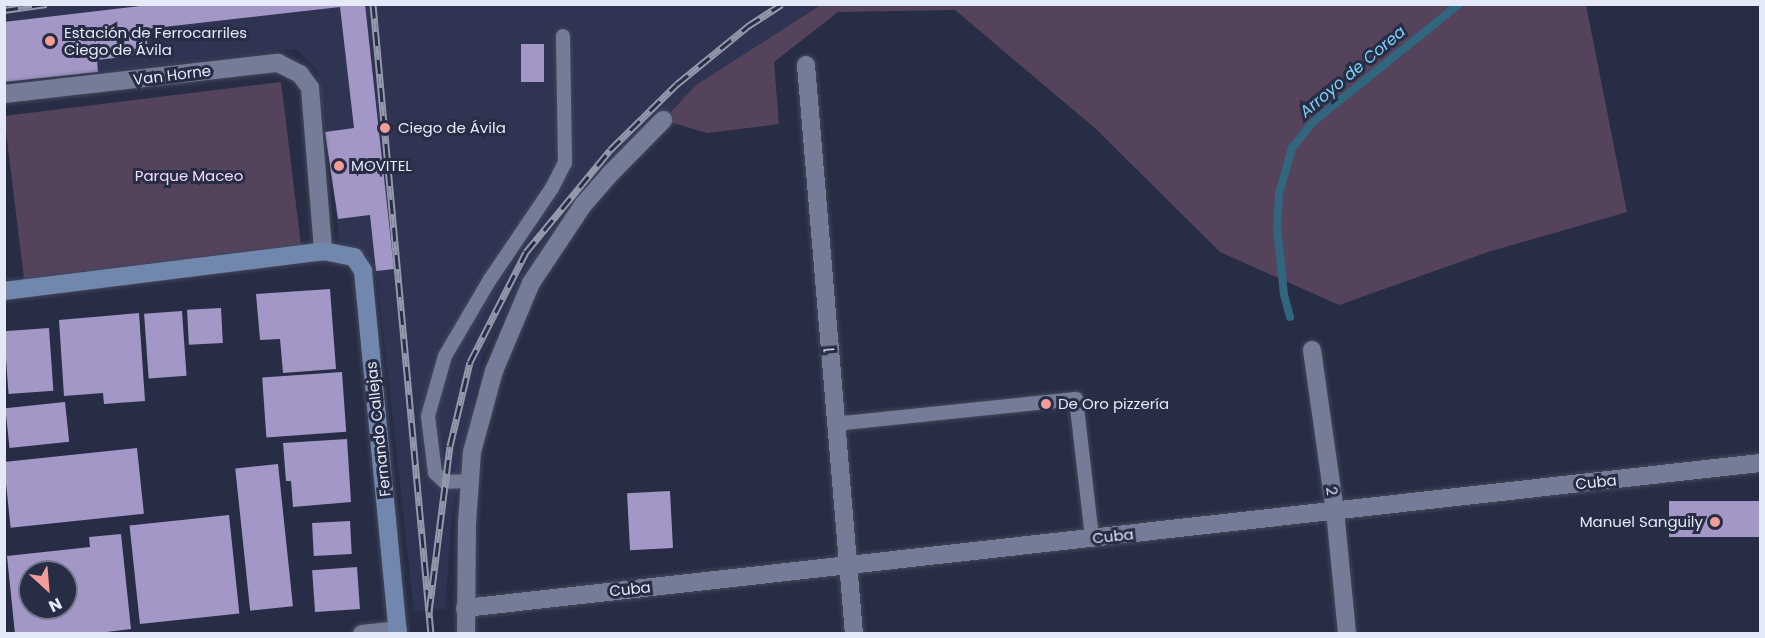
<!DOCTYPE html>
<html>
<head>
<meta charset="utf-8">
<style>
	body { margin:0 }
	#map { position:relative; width:1765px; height:638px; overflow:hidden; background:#272d44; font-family:Poppins,sans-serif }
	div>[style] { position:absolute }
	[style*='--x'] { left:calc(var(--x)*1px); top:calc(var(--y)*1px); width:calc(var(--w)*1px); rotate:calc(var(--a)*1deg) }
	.built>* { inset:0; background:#2e3452 }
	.green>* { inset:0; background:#55435c; transform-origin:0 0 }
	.stream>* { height:8px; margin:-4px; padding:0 4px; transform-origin:4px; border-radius:4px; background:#31667f }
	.building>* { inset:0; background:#a297c6; transform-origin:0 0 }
	.roads { filter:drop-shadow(0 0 2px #44485b) drop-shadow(0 0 2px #44485b) }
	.lane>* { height:14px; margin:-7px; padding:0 7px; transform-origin:7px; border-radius:7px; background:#757c98 }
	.street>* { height:18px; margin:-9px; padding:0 9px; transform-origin:9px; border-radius:9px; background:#757c98 }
	.secondary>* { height:18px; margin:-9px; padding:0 9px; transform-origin:9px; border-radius:9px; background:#7187ae }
	.rail>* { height:7px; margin-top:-3.5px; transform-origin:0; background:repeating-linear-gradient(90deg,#272d44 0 14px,#9399ab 0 28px); box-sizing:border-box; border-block:2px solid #9399ab }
	.dots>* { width:16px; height:16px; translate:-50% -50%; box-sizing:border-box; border:3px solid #272d44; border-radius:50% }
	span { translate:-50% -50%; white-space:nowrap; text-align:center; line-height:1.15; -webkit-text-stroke:6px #272d44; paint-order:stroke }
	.poi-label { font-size:15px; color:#e4e9f8 }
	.left { translate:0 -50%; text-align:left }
	.right { translate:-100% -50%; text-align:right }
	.street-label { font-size:15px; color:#e4e9f8 }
	.park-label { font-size:15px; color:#f4d8ff }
	.water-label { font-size:16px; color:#7dd1f9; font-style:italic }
	.frame { position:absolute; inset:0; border:6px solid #e4e9f8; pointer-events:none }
	.north { position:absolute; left:18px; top:560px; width:60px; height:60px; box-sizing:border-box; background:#272d44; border:2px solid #73788c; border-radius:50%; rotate:154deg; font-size:16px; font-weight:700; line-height:24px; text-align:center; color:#e4e9f8 }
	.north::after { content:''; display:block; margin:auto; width:21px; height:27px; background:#f59b98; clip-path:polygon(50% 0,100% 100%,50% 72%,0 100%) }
</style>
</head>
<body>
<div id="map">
	<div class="built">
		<div style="clip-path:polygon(4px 5px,821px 5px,695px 86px,578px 205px,525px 278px,482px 357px,452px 515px,445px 609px,414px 612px,377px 278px,359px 251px,340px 244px,316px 69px,296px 49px,5px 83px)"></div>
	</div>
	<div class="green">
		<div style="clip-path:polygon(821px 5px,1586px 5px,1627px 212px,1488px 252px,1339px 305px,1220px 252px,1096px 129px,955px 10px,838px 12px,774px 62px,779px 124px,707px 133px,663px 120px,696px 85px)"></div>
		<div style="left:281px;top:82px;width:164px;height:279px;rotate:83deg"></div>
	</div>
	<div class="stream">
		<div style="--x:1290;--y:317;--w:23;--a:-105"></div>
		<div style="--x:1284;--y:295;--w:69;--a:-95.8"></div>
		<div style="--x:1277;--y:226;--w:32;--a:-86"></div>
		<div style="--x:1279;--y:194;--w:48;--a:-74.2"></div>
		<div style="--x:1292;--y:148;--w:33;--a:-51"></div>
		<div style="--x:1313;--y:122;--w:188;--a:-38.9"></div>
	</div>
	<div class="building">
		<div style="clip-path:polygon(157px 4px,365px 4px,394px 269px,376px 271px,370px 215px,338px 219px,325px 132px,354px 128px,340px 7px,146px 29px,148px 54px,97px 60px,98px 72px,4px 82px,4px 22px)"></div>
		<div style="left:521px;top:44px;width:23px;height:38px"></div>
		<div style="clip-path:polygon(330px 289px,336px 369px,283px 373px,280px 339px,260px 340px,256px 294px)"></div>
		<div style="left:221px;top:308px;width:35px;height:34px;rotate:87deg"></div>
		<div style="left:182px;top:311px;width:65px;height:38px;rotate:86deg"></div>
		<div style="clip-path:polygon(139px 313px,145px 401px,104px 404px,103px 393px,64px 396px,59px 320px)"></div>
		<div style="left:49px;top:328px;width:63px;height:45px;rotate:86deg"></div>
		<div style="left:342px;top:372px;width:60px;height:80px;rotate:86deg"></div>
		<div style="left:65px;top:402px;width:40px;height:60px;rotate:84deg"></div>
		<div style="clip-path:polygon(347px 439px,351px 502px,293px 507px,291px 481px,286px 481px,283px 443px)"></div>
		<div style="left:137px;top:448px;width:66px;height:134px;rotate:84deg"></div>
		<div style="left:278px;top:464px;width:143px;height:43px;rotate:84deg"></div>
		<div style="left:670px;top:491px;width:57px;height:43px;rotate:87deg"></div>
		<div style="left:1760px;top:501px;width:36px;height:91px;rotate:90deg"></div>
		<div style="left:229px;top:515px;width:99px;height:100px;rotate:84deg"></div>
		<div style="left:350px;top:521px;width:33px;height:38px;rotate:87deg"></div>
		<div style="clip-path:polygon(evenodd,121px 534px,131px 629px,90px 634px,15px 634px,7px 556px,90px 547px,89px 537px,121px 534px,30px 572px,66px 572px,66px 608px,30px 608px,30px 572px)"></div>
		<div style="left:357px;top:567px;width:42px;height:45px;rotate:86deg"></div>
	</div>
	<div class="roads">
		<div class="lane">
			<div style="--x:834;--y:424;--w:243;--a:-5.9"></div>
			<div style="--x:1076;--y:399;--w:140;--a:83.4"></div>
			<div style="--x:470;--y:481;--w:25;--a:178"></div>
			<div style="--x:445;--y:482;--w:13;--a:-138"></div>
			<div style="--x:435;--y:473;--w:57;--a:-97"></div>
			<div style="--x:428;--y:416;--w:62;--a:-74.2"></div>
			<div style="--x:445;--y:356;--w:87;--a:-59.6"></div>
			<div style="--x:489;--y:281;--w:112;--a:-55.9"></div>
			<div style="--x:552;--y:188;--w:28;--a:-63"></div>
			<div style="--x:565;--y:163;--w:127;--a:-90.9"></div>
		</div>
		<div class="street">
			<div style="--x:806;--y:65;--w:571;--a:85.18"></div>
			<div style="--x:4;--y:94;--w:276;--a:-6.5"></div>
			<div style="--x:278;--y:63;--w:25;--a:27"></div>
			<div style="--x:300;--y:74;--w:17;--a:54"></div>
			<div style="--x:310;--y:88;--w:164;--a:85.4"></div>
			<div style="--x:1312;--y:350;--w:163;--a:81.9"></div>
			<div style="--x:1335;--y:511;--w:124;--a:84.4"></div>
			<div style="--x:465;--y:608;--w:1303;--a:-6.39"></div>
			<div style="--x:362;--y:634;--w:36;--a:-6"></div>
			<div style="--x:466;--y:634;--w:111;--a:-89.5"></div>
			<div style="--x:467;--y:523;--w:71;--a:-86"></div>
			<div style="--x:472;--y:452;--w:84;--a:-74.8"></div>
			<div style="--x:494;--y:371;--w:95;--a:-67.2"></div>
			<div style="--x:531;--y:283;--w:94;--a:-56.3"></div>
			<div style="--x:583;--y:205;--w:41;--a:-48.9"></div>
			<div style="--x:610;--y:174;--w:76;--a:-45.5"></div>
		</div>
		<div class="secondary">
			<div style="--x:4;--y:291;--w:321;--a:-7.1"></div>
			<div style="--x:323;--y:251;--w:32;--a:11"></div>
			<div style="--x:354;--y:257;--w:17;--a:57"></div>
			<div style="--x:363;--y:271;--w:365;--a:84.5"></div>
		</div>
	</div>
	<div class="rail">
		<div style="--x:373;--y:4;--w:633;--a:84.74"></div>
		<div style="--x:4;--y:10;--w:43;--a:-7.9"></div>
		<div style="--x:429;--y:612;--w:167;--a:-82.8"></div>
		<div style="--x:450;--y:446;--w:86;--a:-76.6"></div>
		<div style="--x:470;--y:362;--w:123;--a:-63"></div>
		<div style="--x:526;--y:252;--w:132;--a:-50.5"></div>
		<div style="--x:610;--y:150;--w:94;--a:-44.6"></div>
		<div style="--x:677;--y:84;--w:92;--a:-39.2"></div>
		<div style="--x:748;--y:26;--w:40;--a:-32.9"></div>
	</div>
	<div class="dots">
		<div style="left:50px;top:41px;background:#f59b98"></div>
		<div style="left:385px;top:128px;background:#f59b98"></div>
		<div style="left:339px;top:166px;background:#f59b98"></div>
		<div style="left:1046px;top:404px;background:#f59b98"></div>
		<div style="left:1715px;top:522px;background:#f59b98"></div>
	</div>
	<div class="poi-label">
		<span class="left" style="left:64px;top:41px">Estación de Ferrocarriles<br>Ciego de Ávila</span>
		<span class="left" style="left:398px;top:128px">Ciego de Ávila</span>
		<span class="left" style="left:351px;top:166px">MOVITEL</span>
		<span class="left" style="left:1058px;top:404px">De Oro pizzería</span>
		<span class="right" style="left:1703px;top:522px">Manuel Sanguily</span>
	</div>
	<div class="street-label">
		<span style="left:172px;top:75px;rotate:-7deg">Van Horne</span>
		<span style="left:829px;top:350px;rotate:-95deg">1</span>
		<span style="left:378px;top:429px;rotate:-96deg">Fernando Callejas</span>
		<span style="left:1596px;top:482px;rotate:-6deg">Cuba</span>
		<span style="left:1332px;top:491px;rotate:82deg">2</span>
		<span style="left:1113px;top:536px;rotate:-6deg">Cuba</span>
		<span style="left:630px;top:589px;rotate:-6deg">Cuba</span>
	</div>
	<div class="park-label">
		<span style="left:189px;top:176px">Parque Maceo</span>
	</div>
	<div class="water-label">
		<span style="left:1353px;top:72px;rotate:-40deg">Arroyo de Corea</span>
	</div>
	<div class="frame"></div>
	<div class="north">N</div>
</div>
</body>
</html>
